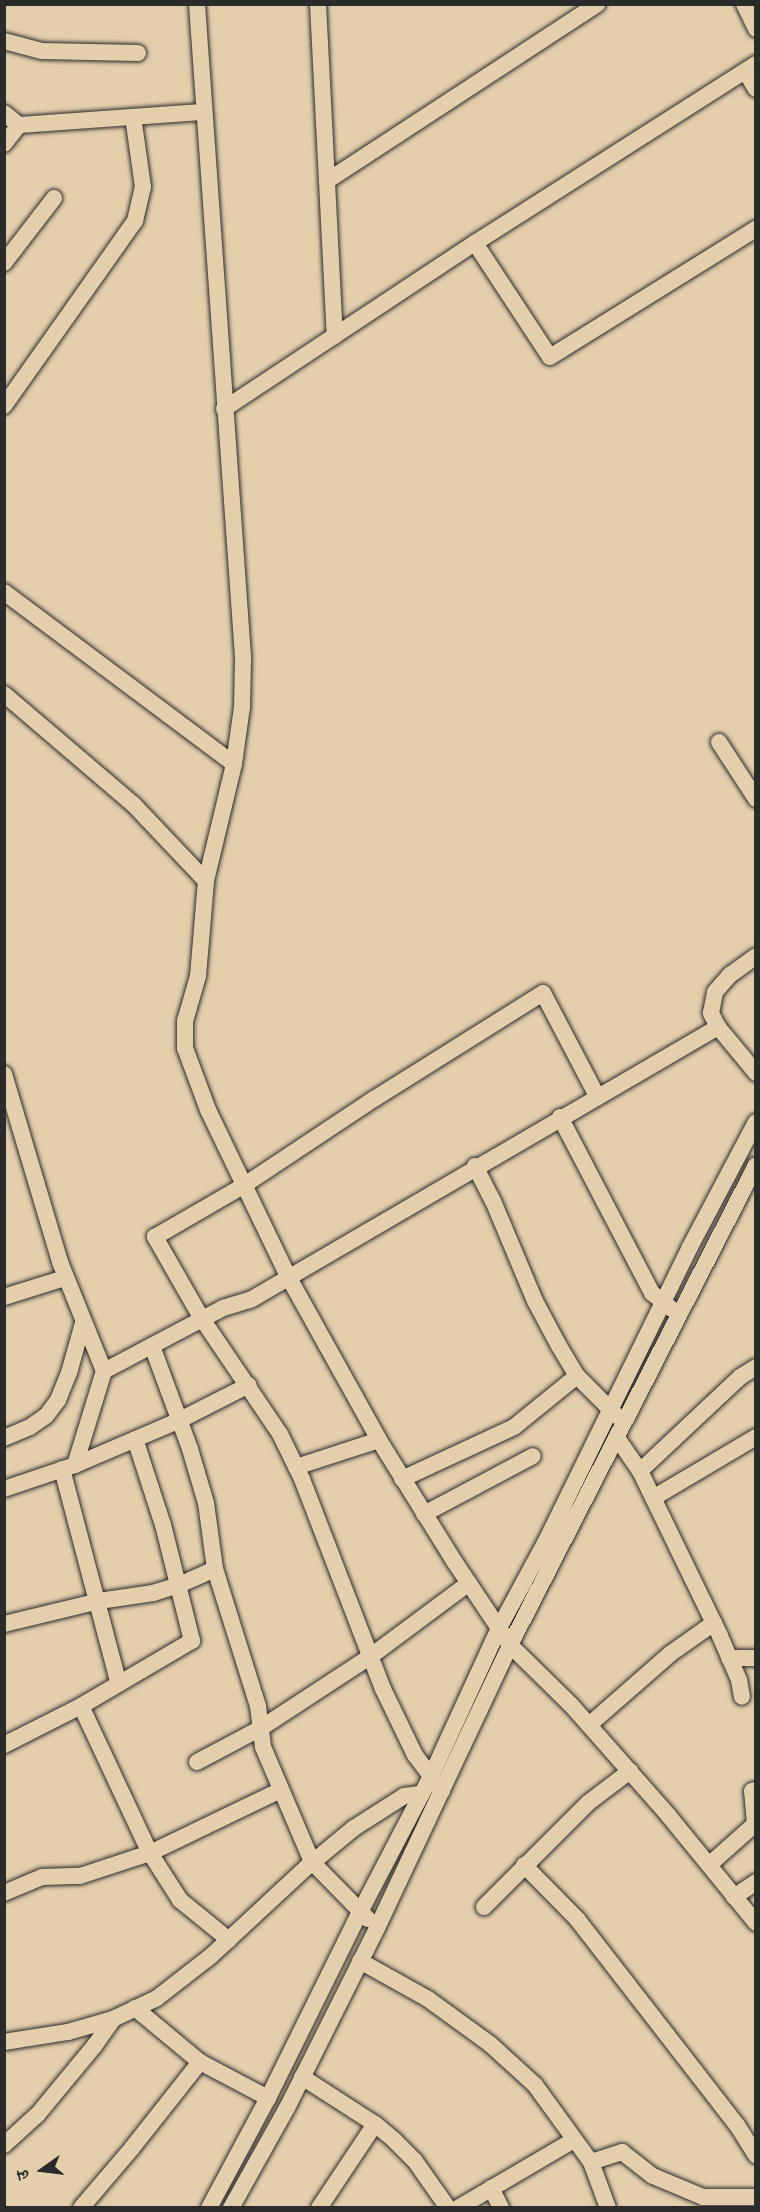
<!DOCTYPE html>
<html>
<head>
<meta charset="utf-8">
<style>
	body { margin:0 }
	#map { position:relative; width:760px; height:2212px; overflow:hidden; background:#e4cfad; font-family:Dekko,"Playpen Sans Deva",sans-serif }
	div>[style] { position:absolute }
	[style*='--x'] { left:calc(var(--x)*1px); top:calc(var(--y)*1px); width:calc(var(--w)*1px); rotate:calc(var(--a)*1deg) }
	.roads { filter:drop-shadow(0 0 2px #2b2b2b) drop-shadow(0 0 2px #2b2b2b) }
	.minor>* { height:16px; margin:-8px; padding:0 8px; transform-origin:8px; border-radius:8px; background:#e4cfad }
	span { translate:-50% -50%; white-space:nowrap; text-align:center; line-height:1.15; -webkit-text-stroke:4.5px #e4cfad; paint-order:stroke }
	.frame { position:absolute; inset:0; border:6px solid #2b2b2b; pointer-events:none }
	.north { position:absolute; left:12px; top:2140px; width:60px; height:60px; -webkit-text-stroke:4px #e4cfad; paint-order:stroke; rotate:256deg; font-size:16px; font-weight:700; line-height:24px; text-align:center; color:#2b2b2b }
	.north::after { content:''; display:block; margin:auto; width:21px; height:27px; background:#2b2b2b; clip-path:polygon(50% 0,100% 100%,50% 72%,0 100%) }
</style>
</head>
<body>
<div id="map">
	<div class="roads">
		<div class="minor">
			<div style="--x:197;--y:4;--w:655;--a:85.97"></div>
			<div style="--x:243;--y:657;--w:50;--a:91.1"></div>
			<div style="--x:242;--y:707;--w:58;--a:98"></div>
			<div style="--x:234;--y:764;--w:120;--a:103.5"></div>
			<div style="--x:206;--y:881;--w:95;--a:94.8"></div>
			<div style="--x:198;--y:976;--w:47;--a:106.1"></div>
			<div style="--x:185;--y:1021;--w:27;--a:90"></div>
			<div style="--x:185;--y:1048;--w:66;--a:69.6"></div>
			<div style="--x:208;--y:1110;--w:187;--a:64.3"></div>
			<div style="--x:289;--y:1278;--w:185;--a:60.9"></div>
			<div style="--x:379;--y:1440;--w:142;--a:58.2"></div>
			<div style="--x:454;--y:1561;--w:101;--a:56.3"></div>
			<div style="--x:510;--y:1645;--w:87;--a:44.5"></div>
			<div style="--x:572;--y:1706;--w:145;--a:48.6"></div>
			<div style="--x:668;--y:1815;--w:139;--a:50.8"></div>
			<div style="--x:318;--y:4;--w:332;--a:87.1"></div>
			<div style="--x:744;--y:4;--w:28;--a:64"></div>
			<div style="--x:4;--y:41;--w:39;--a:15"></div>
			<div style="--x:42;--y:51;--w:96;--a:1.2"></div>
			<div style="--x:745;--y:71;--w:21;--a:59"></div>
			<div style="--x:4;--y:113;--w:19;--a:39"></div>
			<div style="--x:19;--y:125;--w:24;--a:128"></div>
			<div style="--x:19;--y:125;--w:183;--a:-4.1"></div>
			<div style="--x:327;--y:181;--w:323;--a:-33.2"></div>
			<div style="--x:475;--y:243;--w:136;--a:56.7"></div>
			<div style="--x:550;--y:357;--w:243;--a:-31.9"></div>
			<div style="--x:4;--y:263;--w:82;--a:-52.4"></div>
			<div style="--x:4;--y:406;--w:227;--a:-54.7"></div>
			<div style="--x:135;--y:221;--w:35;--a:-77"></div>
			<div style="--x:143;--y:187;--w:71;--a:-98.1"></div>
			<div style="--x:224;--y:409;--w:301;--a:-33.5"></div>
			<div style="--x:475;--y:243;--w:333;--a:-32.5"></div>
			<div style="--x:4;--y:592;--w:287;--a:36.8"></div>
			<div style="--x:4;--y:694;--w:170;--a:40.5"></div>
			<div style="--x:133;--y:804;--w:106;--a:46.5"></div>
			<div style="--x:719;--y:742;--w:68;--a:57"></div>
			<div style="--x:718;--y:1027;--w:16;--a:-117"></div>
			<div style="--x:711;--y:1013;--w:21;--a:-79"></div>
			<div style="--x:715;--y:992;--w:23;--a:-49"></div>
			<div style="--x:730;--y:975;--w:32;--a:-36"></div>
			<div style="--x:4;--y:1074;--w:196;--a:73.4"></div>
			<div style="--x:60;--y:1262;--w:118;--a:68"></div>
			<div style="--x:560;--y:1117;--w:199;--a:62.4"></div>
			<div style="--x:652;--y:1293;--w:26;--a:39"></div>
			<div style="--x:475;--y:1166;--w:39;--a:63"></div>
			<div style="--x:493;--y:1201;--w:108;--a:67.2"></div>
			<div style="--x:535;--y:1301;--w:51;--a:61.9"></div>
			<div style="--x:559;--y:1346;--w:35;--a:59"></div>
			<div style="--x:577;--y:1376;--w:57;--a:45"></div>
			<div style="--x:4;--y:1297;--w:64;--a:-17.3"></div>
			<div style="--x:152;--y:1346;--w:110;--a:69.7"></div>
			<div style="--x:190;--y:1449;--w:56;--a:73.5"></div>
			<div style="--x:206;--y:1503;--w:67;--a:82.2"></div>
			<div style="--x:215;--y:1569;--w:144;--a:72.6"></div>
			<div style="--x:258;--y:1706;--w:41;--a:83"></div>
			<div style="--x:263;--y:1747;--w:125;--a:66.9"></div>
			<div style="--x:312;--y:1862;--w:80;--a:45.5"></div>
			<div style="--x:4;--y:1438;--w:28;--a:-23"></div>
			<div style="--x:30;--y:1427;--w:19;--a:-35"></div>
			<div style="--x:46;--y:1416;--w:20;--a:-53"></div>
			<div style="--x:58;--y:1400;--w:29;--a:-68"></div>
			<div style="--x:69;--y:1373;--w:52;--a:-74.4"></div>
			<div style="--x:617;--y:1438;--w:40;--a:55.1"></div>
			<div style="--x:640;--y:1471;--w:183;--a:64.1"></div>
			<div style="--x:720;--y:1636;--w:48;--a:66.6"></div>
			<div style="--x:739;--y:1680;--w:17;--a:80"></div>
			<div style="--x:75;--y:1465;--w:114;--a:-23.2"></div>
			<div style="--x:180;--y:1420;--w:77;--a:-26.9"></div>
			<div style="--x:296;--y:1467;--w:87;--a:-18"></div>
			<div style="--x:62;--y:1469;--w:222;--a:75.2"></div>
			<div style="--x:640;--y:1471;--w:137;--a:-43.2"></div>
			<div style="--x:740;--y:1377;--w:19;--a:-32"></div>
			<div style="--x:402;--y:1479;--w:123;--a:-24.9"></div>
			<div style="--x:514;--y:1427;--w:81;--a:-39"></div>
			<div style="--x:4;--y:1489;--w:75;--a:-18.7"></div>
			<div style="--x:75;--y:1465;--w:98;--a:-72.9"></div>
			<div style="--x:104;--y:1371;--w:135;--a:-27.9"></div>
			<div style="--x:223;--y:1308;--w:30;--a:-17"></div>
			<div style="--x:252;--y:1299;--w:540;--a:-30.27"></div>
			<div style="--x:718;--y:1027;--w:60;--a:50.4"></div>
			<div style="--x:653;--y:1498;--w:120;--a:-30.6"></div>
			<div style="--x:424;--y:1514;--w:123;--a:-28"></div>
			<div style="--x:4;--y:1624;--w:98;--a:-13.6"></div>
			<div style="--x:99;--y:1601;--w:55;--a:-8.4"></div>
			<div style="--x:153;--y:1593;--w:27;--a:-17"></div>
			<div style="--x:179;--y:1585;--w:39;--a:-24"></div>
			<div style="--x:729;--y:1658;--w:27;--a:0"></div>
			<div style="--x:81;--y:1706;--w:162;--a:64.9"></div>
			<div style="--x:150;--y:1853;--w:56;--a:57.4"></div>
			<div style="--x:180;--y:1900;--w:63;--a:39.2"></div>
			<div style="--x:589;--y:1725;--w:108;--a:-41.2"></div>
			<div style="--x:670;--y:1654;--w:54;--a:-35.2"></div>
			<div style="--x:4;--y:1745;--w:86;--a:-26.9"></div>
			<div style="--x:81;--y:1706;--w:129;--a:-30.4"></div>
			<div style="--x:192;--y:1641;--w:120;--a:-104"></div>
			<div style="--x:163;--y:1525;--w:90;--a:-108"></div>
			<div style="--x:197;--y:1762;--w:72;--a:-28"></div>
			<div style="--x:261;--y:1728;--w:131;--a:-33.2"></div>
			<div style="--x:371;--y:1656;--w:122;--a:-36.7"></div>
			<div style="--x:442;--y:1791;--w:45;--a:-126.9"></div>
			<div style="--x:415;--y:1755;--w:73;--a:-115.9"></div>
			<div style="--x:383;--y:1689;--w:225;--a:-111.1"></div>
			<div style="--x:302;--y:1479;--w:50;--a:-116.1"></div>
			<div style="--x:280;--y:1434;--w:139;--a:-124.1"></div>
			<div style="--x:202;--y:1319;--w:95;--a:-119.8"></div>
			<div style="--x:155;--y:1237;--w:102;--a:-30.1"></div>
			<div style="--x:243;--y:1186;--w:157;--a:-33.6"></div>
			<div style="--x:374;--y:1099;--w:199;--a:-32.1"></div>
			<div style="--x:543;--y:993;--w:116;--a:62.3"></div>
			<div style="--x:524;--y:1865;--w:76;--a:45.5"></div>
			<div style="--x:577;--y:1919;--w:261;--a:52.2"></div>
			<div style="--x:737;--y:2125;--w:36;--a:58"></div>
			<div style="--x:709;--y:1865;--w:62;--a:-41.7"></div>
			<div style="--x:755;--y:1824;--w:33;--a:-95"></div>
			<div style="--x:752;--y:1791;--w:4;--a:-14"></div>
			<div style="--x:4;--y:1893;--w:41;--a:-22.8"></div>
			<div style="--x:42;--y:1877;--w:38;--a:-2"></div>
			<div style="--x:80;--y:1876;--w:74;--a:-18.2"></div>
			<div style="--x:150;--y:1853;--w:145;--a:-25.7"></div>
			<div style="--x:734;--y:1897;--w:27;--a:-34"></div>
			<div style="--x:484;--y:1907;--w:147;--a:-45"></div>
			<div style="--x:588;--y:1803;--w:53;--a:-37.3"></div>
			<div style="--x:360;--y:1961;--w:78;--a:29.2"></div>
			<div style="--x:428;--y:1999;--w:77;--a:36"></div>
			<div style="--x:490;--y:2044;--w:61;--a:42.3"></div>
			<div style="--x:535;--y:2085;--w:95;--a:54"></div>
			<div style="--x:591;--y:2162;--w:49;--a:69.7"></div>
			<div style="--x:135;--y:2008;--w:85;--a:39.7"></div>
			<div style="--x:200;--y:2062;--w:77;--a:27.9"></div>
			<div style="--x:4;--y:2042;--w:65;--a:-8.9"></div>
			<div style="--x:68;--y:2032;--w:47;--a:-16.1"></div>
			<div style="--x:113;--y:2019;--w:49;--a:-25.5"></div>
			<div style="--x:157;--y:1998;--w:68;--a:-37.9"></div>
			<div style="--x:211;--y:1956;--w:132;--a:-42.9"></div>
			<div style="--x:308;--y:1866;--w:60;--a:-39.6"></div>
			<div style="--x:354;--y:1828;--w:59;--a:-32.6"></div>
			<div style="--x:404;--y:1796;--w:16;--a:-7"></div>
			<div style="--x:302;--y:2077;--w:87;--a:32.8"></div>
			<div style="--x:375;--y:2124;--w:26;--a:40"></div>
			<div style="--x:395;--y:2141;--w:28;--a:45"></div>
			<div style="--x:415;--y:2161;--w:57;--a:54.9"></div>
			<div style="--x:4;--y:2145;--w:46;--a:-42.4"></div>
			<div style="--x:38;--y:2114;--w:89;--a:-50.4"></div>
			<div style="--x:95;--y:2045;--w:32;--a:-55"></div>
			<div style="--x:591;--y:2162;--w:33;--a:-18"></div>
			<div style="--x:622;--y:2152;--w:39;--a:38"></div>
			<div style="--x:653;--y:2176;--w:54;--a:22.8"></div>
			<div style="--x:703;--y:2197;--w:53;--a:0"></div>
			<div style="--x:491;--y:2188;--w:22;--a:63"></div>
			<div style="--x:81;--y:2208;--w:79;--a:-49.6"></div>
			<div style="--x:132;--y:2148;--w:110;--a:-51.7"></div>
			<div style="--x:209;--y:2208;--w:125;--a:-61.8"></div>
			<div style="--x:268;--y:2098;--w:208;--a:-63.7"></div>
			<div style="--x:360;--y:1912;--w:153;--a:-62.4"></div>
			<div style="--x:431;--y:1776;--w:163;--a:-65.3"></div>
			<div style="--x:499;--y:1628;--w:97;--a:-61.6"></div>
			<div style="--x:545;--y:1543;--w:330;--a:-63.9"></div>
			<div style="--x:690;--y:1247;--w:141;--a:-62.2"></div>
			<div style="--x:231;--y:2208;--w:115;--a:-60.8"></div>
			<div style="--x:287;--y:2108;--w:201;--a:-63.4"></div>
			<div style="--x:377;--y:1928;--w:313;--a:-64.8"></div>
			<div style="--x:510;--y:1645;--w:539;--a:-62.86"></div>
			<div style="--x:319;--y:2208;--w:101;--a:-56.3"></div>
			<div style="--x:458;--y:2208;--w:134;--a:-30.4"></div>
		</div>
	</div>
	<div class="frame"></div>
	<div class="north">उ</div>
</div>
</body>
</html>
